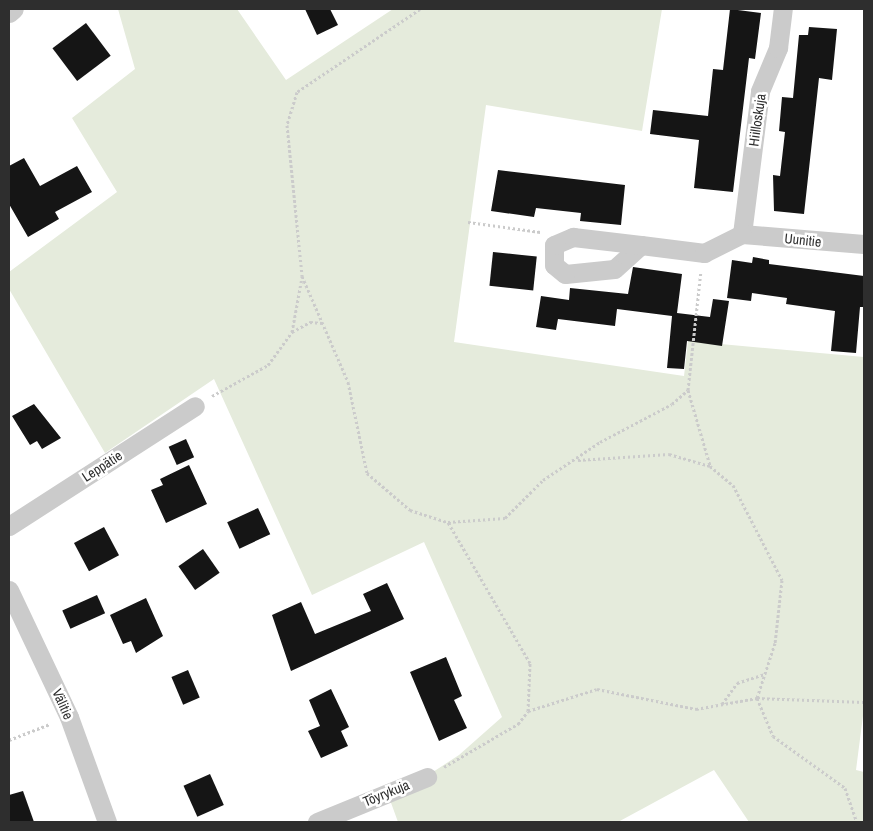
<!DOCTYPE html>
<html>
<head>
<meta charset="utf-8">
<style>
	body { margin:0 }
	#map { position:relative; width:873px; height:831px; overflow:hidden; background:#fff; font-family:"Archivo Narrow",sans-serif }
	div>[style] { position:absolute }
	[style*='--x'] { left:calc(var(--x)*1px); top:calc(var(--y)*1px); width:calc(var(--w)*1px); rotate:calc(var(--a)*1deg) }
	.green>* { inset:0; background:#e5ebdc }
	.building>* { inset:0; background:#151515; transform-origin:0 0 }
	.path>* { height:3px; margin-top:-1.5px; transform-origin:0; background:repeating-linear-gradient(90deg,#cbcbcb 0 2.5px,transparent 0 5px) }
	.minor>* { height:19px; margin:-9.5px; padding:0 9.5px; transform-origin:9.5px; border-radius:9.5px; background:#cbcbcb }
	span { translate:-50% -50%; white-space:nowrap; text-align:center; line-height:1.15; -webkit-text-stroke:5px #fff; paint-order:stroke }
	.street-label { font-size:14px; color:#2e2e2e }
	.frame { position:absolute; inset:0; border:10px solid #2e2e2e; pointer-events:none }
</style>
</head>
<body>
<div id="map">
	<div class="green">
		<div style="clip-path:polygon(118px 9px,237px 9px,286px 80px,393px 9px,662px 9px,642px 131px,486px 105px,454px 342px,684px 376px,688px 341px,864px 357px,864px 708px,856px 770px,864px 772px,864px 822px,749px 822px,714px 770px,618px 822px,398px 822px,390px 800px,459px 755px,502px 717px,424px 542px,312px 595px,214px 379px,105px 453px,9px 289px,9px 272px,117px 192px,72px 118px,135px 69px)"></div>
	</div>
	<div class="building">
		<div style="clip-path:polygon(305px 9px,330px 9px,338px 25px,317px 35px)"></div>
		<div style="clip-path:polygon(730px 9px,761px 13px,755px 59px,749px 58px,733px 192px,694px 188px,699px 140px,650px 134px,653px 110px,708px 116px,713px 69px,723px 70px)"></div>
		<div style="left:86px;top:23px;width:41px;height:42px;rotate:53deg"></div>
		<div style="clip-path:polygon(809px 27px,837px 29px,832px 80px,819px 78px,804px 214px,774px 211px,773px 175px,780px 176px,785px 132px,779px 131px,782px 97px,793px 98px,799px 35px,808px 35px)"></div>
		<div style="clip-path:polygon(24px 158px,40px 186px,77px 166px,92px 192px,55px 212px,59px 219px,28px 237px,9px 204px,9px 166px)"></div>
		<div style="clip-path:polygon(498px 170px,625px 185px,621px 225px,580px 221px,581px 213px,536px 208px,534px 217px,491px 211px)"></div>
		<div style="left:493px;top:252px;width:44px;height:34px;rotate:6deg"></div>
		<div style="clip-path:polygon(753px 257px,769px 260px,769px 264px,864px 276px,864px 307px,860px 307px,856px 353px,831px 351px,835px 311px,786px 304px,787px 298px,752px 293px,751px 301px,727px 298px,732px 260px,752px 263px)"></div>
		<div style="clip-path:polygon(633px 267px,682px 274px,677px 313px,710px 317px,713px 299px,729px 301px,722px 346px,687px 341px,684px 369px,667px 368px,672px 316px,617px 309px,615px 326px,558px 319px,556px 330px,536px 327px,541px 296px,569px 300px,570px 288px,628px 294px)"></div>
		<div style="clip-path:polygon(34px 404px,61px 438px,42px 449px,37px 441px,30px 445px,12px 416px)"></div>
		<div style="left:186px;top:439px;width:20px;height:19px;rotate:66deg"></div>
		<div style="clip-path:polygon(189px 465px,207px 504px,166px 523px,151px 490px,163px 485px,160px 479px)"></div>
		<div style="left:258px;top:508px;width:29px;height:34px;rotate:65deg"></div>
		<div style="left:104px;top:527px;width:32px;height:34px;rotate:62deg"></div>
		<div style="left:203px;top:549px;width:29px;height:30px;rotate:55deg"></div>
		<div style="clip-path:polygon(387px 583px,404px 619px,291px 671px,272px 615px,301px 602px,315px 634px,371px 611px,363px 594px)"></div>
		<div style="left:97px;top:595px;width:20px;height:38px;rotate:66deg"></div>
		<div style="clip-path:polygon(146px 598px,163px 636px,136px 653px,131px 641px,123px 644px,110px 615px)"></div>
		<div style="clip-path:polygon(446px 657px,462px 696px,454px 700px,467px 728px,439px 741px,410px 672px)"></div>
		<div style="left:188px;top:670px;width:30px;height:18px;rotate:67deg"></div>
		<div style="clip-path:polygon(331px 689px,349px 727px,341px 731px,348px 746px,321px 758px,308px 731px,320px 726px,309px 700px)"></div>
		<div style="left:210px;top:774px;width:34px;height:29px;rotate:66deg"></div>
		<div style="clip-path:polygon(23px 791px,34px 822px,9px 822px,9px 795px)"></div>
	</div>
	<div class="path">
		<div style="--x:420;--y:9;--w:148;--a:146"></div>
		<div style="--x:297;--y:92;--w:34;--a:107"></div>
		<div style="--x:287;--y:125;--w:152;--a:84.3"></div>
		<div style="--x:302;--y:276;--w:116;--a:66.5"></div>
		<div style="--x:348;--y:382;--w:93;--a:78.2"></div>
		<div style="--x:367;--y:473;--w:57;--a:40.7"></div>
		<div style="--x:410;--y:510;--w:40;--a:18"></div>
		<div style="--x:448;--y:522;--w:57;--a:-4"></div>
		<div style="--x:505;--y:518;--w:54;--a:-45"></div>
		<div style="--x:543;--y:480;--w:69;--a:-33.7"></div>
		<div style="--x:600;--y:442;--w:81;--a:-27.8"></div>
		<div style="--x:672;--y:404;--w:21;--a:-41"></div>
		<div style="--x:688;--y:390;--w:120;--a:-83.8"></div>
		<div style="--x:468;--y:222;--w:73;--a:7.9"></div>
		<div style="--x:292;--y:332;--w:21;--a:-29"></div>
		<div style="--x:310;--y:322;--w:12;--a:5"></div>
		<div style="--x:688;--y:390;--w:78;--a:73.7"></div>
		<div style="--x:212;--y:396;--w:64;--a:-29"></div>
		<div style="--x:268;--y:365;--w:41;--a:-54"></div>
		<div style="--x:292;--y:332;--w:56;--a:-79.7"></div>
		<div style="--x:578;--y:460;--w:91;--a:-3.8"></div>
		<div style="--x:669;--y:454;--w:43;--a:16.3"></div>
		<div style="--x:710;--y:466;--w:30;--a:40"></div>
		<div style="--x:733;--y:485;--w:107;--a:62.7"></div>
		<div style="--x:782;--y:580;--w:63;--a:96.3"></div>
		<div style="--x:775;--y:643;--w:58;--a:108.1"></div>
		<div style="--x:757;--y:698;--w:107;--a:2.1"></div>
		<div style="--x:722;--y:704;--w:26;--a:-54"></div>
		<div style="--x:737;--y:683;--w:29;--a:-18"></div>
		<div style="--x:528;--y:711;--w:72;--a:-17.7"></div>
		<div style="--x:597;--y:689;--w:101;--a:11.4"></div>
		<div style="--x:696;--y:709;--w:62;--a:-10.2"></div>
		<div style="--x:757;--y:698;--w:41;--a:67.2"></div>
		<div style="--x:773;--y:736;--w:89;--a:35.8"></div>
		<div style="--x:845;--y:788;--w:36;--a:71"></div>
		<div style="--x:9;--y:740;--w:44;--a:-21.3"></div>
		<div style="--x:444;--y:767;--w:86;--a:-30.2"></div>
		<div style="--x:518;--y:724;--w:16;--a:-52"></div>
		<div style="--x:528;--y:711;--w:48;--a:-87.6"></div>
		<div style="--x:530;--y:663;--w:163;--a:-120.2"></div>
	</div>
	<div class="minor">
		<div style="--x:9;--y:13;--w:6;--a:-39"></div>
		<div style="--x:742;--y:234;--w:144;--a:-82.8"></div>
		<div style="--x:760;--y:91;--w:47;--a:-67.3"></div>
		<div style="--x:778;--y:48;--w:39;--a:-83"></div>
		<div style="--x:742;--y:234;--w:122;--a:4.7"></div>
		<div style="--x:641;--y:245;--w:36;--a:138"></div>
		<div style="--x:614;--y:269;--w:49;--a:174.2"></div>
		<div style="--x:565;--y:274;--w:14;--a:-141"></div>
		<div style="--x:554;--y:265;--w:20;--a:-90"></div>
		<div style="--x:554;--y:245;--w:21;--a:-23"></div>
		<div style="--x:573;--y:237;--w:68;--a:6.7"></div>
		<div style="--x:641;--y:245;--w:64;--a:7.2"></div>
		<div style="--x:704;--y:253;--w:42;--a:-26.6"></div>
		<div style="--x:9;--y:526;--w:221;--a:-32.8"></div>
		<div style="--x:9;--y:590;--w:140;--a:64.7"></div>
		<div style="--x:69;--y:717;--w:112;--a:70.1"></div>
		<div style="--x:317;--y:822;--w:119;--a:-22.2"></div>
	</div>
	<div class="street-label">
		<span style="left:757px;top:120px;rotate:-82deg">Hiilloskuja</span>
		<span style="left:803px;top:240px;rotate:6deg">Uunitie</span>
		<span style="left:102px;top:466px;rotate:-33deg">Leppätie</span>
		<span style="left:63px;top:704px;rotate:66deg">Välitie</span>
		<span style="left:386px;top:793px;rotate:-22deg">Töyrykuja</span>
	</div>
	<div class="frame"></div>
</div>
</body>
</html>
